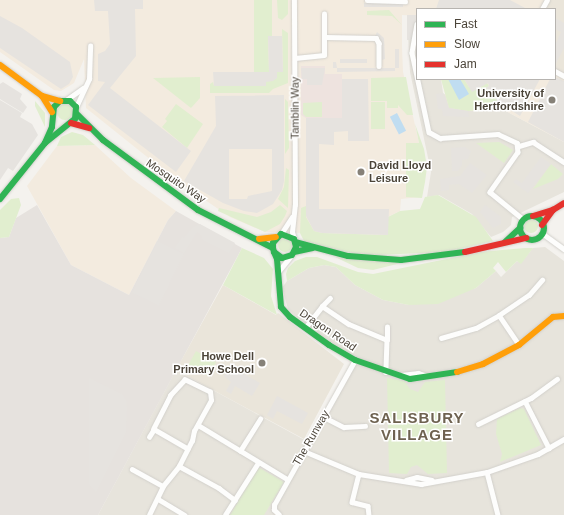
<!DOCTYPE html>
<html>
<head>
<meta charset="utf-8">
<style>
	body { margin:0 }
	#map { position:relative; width:564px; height:515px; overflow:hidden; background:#f4f2ee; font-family:Helvetica,sans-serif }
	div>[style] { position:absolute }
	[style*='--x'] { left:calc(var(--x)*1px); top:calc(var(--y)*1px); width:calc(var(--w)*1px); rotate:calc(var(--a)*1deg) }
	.residential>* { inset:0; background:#e7e4dc }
	.commercial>* { inset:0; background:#f3ebdf }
	.industrial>* { inset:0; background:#e6e2de }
	.education>* { inset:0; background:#eae5da }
	.medical>* { inset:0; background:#eee3df }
	.green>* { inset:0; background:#e1eecf; transform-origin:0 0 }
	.round { border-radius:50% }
	.parking>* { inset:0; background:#e6e3df; transform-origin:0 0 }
	.water>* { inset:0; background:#c0ddf1; transform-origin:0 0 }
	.roads { filter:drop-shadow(0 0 1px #d2d0cb) drop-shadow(0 0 1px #d2d0cb) }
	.street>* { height:4.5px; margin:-2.25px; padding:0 2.25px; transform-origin:2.25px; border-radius:2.25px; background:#fdfdfc }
	.fast>* { height:6px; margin:-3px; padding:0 3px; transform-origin:3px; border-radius:3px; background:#30b455 }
	.fast>.ring { margin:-3px; padding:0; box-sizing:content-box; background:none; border:6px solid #30b455; border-radius:50% }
	.slow>* { height:6px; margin:-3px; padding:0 3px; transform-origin:3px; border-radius:3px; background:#ff9f0a }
	.jam>* { height:6px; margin:-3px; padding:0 3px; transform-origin:3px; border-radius:3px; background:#e5322d }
	.dots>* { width:11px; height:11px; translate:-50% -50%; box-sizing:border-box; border:2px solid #fff; border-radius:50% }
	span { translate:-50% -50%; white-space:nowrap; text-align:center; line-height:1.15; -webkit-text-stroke:3px #fff; paint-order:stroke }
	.poi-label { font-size:11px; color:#4b4439; font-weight:700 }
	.right { translate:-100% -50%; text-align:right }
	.left { translate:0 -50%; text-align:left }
	.street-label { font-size:11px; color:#4b4439 }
	.district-label { font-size:15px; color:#6e6250; font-weight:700; letter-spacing:1px }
	.legend { position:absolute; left:416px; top:8px; width:140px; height:72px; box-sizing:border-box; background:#fff; border:1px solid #b7b4b0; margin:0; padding:5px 7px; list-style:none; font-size:12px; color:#4b4439 }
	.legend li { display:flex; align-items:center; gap:8px; height:20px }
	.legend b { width:20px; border:1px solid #b7b4b0 }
</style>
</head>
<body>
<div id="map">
	<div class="residential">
		<div style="clip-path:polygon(407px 15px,417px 16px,417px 79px,441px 79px,443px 93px,468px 111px,502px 109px,564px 142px,564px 192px,512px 217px,511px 225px,503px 232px,491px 237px,472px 214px,439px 195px,427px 197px,431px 172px,410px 72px)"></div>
		<div style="clip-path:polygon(545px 247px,564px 261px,564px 515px,98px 515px,176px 370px,312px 444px,356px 359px,310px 328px,288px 309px,282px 288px,287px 281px,309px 268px,324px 265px,336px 267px,355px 285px,383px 300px,409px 305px,476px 288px,496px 271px,501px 277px,517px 261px,521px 263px,533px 248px)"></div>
	</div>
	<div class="commercial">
		<div style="clip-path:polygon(0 0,564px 0,564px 142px,502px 109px,468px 111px,449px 108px,441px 79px,555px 79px,555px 9px,417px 9px,417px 16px,402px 15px,402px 47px,403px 72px,419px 143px,419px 197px,401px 199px,400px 211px,388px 217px,388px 235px,265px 232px,230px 217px,176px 180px,86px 108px,84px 59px,74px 83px,61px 91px,54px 90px,0 52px)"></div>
		<div style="clip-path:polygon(95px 145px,131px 178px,176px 211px,168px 220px,129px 295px,71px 265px,27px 186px,57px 146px)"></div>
	</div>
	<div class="industrial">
		<div style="clip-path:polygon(37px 205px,71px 265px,129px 295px,168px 220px,176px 211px,242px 248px,98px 515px,0 515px,0 238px,9px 237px,16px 218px)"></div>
	</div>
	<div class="education">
		<div style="clip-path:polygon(549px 0,564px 0,564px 74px,555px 69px,555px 9px,545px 9px)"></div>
		<div style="clip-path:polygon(223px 285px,276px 315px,278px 313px,344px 364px,304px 439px,176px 370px)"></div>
	</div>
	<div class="medical">
		<div style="clip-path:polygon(301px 66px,325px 66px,325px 74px,342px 74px,342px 118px,306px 118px,301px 115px)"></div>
	</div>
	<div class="green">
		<div style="clip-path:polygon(254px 0,272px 0,272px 36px,268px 37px,269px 72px,254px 72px)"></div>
		<div style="clip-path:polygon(277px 0,288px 0,288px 14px,282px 20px,278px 18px)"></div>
		<div style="clip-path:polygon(389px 10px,402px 25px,392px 16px,367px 15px,367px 11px)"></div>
		<div style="clip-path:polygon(282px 29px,288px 33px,288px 83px,273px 89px,269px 93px,210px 93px,210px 84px,213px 82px,214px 86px,265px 86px,266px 81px,277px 72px,283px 72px)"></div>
		<div style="clip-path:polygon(200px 77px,200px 98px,191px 108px,153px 78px)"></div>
		<div style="clip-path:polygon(406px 77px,413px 115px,407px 115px,398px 105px,398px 108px,387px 108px,387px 101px,371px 101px,371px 78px)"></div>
		<div style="clip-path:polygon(441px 79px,464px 79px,469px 87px,487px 83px,489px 86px,486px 88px,505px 108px,468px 111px,449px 108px)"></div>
		<div style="clip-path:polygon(285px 99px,288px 102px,289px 148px,285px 154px)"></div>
		<div style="clip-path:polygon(35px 101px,45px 113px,45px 127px,35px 106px)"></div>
		<div style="clip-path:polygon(322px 102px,322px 117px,306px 117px,303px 114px,303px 103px)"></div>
		<div style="left:371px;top:102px;width:14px;height:27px"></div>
		<div style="clip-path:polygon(176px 104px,203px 124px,187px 148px,162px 127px,167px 121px,165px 119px)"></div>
		<div class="round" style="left:57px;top:104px;width:16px;height:16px"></div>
		<div style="clip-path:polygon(415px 124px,424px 149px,427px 167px,425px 182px,422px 198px,406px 197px,406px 143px,419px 143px)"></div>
		<div style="clip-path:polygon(72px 132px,83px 135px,95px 145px,57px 146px,61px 137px)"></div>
		<div style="clip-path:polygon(499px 142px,513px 150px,504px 163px,476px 143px)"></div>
		<div style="clip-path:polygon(551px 164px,563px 174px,558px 179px,533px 189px)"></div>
		<div style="clip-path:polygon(286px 168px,289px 170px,288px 208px,278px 199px,284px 187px)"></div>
		<div style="clip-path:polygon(438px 195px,476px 217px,493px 241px,446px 252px,376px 255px,341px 252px,312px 244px,304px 241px,300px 233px,301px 208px,306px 206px,306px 217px,314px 231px,322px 233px,388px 235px,388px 217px,400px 211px,420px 209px,425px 197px)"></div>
		<div style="clip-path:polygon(19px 198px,21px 205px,9px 237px,0 238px,0 210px,11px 199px)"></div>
		<div style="clip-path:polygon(280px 205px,287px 211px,285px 216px,280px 224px,265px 232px,218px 211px,219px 208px,257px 217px,271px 212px)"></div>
		<div class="round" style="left:524px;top:219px;width:14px;height:14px"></div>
		<div class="round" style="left:278px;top:238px;width:14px;height:14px"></div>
		<div style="clip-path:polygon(242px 248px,264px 258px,273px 269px,271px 296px,277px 315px,223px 285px)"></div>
		<div style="clip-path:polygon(525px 248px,533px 248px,521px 264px,517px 261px,506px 272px,498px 262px,493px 268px,496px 271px,476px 288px,438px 304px,409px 305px,383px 300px,355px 285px,336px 267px,324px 265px,309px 268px,287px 281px,286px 274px,288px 268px,295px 261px,306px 257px,317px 257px,358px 272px,373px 274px,481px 252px)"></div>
		<div style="clip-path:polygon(335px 257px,386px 261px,409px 261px,373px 270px,358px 268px)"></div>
		<div style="left:196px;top:351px;width:23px;height:16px;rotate:29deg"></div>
		<div style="clip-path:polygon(387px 378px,404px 381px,410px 389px,418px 392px,425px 382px,445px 380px,447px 473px,428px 474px,417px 465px,411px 467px,407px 474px,389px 473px)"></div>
		<div style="clip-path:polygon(520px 408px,524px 409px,541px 445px,500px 462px,502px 454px,496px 434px,497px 419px)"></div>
		<div style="clip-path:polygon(258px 467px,284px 482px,264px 515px,230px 515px)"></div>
	</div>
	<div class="parking">
		<div style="clip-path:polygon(94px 0,143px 0,143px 9px,135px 9px,136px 56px,110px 88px,191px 151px,176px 172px,88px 105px,105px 82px,98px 81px,98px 54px,105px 51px,110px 44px,108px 11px,95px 11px)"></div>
		<div style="clip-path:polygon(439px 0,510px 0,527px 9px,436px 9px)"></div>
		<div style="left:364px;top:3px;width:39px;height:4px"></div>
		<div style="left:407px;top:15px;width:10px;height:25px"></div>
		<div style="clip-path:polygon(0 16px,22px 28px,70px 62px,73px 77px,69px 84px,61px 89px,0 48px)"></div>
		<div style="clip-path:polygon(555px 18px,564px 23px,564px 48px,555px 65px,555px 45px,561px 32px,555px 29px)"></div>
		<div style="clip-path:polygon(377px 32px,384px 38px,385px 59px,382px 60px,381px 44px,375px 36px)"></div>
		<div style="clip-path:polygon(268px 36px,282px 36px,283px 72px,277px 72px,277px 78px,273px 81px,266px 82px,266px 86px,214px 86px,213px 72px,269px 72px)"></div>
		<div style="clip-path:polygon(395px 49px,399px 49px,399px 68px,395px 68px,395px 71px,337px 72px,337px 68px,333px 68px,333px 62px,336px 62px,337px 68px,395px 68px)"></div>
		<div style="left:340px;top:59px;width:27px;height:4px"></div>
		<div style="clip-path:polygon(301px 68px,325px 68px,322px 85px,307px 85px,307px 79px,302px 79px)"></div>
		<div style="clip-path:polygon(555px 77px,564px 81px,564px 142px,528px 122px,550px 79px,555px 79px)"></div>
		<div style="clip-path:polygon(342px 79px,368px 79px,369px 141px,348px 141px,348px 131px,334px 132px,334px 145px,319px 144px,319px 209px,389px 209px,388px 235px,322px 233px,314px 231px,306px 216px,306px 118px,342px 118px)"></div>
		<div style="clip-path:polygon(464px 79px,540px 79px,520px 116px,497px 101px,486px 88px,489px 86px,488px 83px,472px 92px)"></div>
		<div style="clip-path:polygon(3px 82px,22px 94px,20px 99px,27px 107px,23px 113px,0 99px,0 84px)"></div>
		<div style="clip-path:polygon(443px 93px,449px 108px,468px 111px,469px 117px,443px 116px,442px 109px,438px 109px,436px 94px)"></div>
		<div style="clip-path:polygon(evenodd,284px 95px,284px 181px,282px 190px,273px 204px,257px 213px,244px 211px,223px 203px,184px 181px,216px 126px,215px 96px,284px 95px,229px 149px,272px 149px,272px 191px,248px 196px,247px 199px,229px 199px,229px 149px)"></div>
		<div style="clip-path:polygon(0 100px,22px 113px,20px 117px,32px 124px,38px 135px,13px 171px,8px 168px,0 180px)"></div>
		<div style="clip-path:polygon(465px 147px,471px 151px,468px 159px,462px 160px,462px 165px,458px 171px,452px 171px,451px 148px)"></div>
		<div style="clip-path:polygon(541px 157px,551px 164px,528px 193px,513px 182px,516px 179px,522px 183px)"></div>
		<div style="clip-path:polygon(470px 163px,487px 175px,472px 193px,459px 184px,449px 185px,449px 190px,441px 191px,440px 179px,460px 176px)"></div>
		<div style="clip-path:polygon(485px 205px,501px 217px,501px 224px,493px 228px,480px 212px)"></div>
		<div style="clip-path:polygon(200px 224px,235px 243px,229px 253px,201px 239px,202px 236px,197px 232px,184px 253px,175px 248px,182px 237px,184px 238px,192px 228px)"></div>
		<div style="left:157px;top:241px;width:30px;height:57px;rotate:26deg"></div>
		<div style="clip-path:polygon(230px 366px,260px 383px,252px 396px,235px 386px,231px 394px,226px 391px,231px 382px,224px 376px)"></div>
		<div style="clip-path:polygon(89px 378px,122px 394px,127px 402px,126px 432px,96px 492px,89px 484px)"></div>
		<div style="clip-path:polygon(277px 396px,308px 413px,302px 424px,277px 411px,273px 419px,267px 415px)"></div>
	</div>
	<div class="water">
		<div style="clip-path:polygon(448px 79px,460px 79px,469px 94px,459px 100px)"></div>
		<div style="left:397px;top:113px;width:20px;height:8px;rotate:63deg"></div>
	</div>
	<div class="roads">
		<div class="street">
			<div style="--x:367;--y:0;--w:38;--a:2"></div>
			<div style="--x:542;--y:9;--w:10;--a:-61"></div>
			<div style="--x:417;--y:24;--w:29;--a:100"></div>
			<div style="--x:412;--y:53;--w:81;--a:77.9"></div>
			<div style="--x:429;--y:132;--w:13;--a:29"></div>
			<div style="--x:440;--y:138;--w:58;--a:-3.9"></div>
			<div style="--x:498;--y:134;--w:21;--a:25"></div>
			<div style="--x:517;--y:143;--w:9;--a:84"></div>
			<div style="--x:518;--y:152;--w:49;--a:125"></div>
			<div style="--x:490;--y:192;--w:43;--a:39.3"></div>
			<div style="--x:325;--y:37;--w:51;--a:1.1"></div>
			<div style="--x:376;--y:38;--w:6;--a:59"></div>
			<div style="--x:379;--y:43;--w:23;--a:90"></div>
			<div style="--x:295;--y:58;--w:29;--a:-6"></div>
			<div style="--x:324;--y:55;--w:41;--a:-90"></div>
			<div style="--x:555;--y:71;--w:10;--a:29"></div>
			<div style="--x:66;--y:100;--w:21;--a:-35"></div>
			<div style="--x:76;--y:107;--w:31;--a:-65"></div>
			<div style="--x:89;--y:79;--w:33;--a:-88"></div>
			<div style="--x:519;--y:146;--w:15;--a:-16"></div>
			<div style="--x:533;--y:142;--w:37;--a:33"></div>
			<div style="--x:542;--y:233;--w:27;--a:36"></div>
			<div style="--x:281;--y:234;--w:20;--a:-57"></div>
			<div style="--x:294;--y:239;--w:7;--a:-106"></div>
			<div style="--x:292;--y:232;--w:27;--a:-84"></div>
			<div style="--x:295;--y:205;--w:205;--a:-90.3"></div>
			<div style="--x:278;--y:272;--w:22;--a:-51"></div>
			<div style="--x:322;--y:306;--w:11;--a:-45"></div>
			<div style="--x:499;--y:315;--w:36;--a:56"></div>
			<div style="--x:305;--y:328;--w:28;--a:-52"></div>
			<div style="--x:322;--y:306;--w:32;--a:34"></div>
			<div style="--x:349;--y:324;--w:41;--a:22.8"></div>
			<div style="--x:387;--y:340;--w:32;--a:92"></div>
			<div style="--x:441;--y:338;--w:36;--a:-16"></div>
			<div style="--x:476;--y:328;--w:26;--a:-29"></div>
			<div style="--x:499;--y:315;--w:36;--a:-34"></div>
			<div style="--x:529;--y:295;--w:20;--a:-49"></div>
			<div style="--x:387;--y:340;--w:13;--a:-90"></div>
			<div style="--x:401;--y:375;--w:17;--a:-7"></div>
			<div style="--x:418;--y:373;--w:10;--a:17"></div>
			<div style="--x:525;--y:401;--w:53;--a:62.9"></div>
			<div style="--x:324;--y:417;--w:22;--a:27"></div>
			<div style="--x:344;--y:427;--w:21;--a:-3"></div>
			<div style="--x:478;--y:424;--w:59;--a:-26.1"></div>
			<div style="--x:531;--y:398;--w:32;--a:-36"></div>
			<div style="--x:198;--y:425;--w:104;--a:31.2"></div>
			<div style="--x:149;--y:437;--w:9;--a:-58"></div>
			<div style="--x:240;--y:451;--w:38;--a:-58"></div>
			<div style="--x:304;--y:451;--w:60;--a:22.7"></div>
			<div style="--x:359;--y:474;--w:63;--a:9.2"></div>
			<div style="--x:421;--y:484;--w:67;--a:-10.3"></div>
			<div style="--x:487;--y:472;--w:54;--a:-19.4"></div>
			<div style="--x:538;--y:454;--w:30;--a:-30"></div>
			<div style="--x:179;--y:466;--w:46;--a:28.8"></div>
			<div style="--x:219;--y:488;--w:20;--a:37"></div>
			<div style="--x:132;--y:469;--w:35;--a:29"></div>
			<div style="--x:487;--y:472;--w:44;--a:75.7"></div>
			<div style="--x:359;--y:474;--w:29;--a:104"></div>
			<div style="--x:352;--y:502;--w:16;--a:14"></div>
			<div style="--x:368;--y:506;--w:9;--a:84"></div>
			<div style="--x:406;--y:480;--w:11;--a:-15"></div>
			<div style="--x:417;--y:477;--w:15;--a:11"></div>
			<div style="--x:158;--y:499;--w:31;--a:31"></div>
			<div style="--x:149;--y:515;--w:32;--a:-64"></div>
			<div style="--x:163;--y:486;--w:26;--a:-51"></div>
			<div style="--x:179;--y:466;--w:28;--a:-63"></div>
			<div style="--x:192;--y:441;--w:10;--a:-79"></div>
			<div style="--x:194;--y:431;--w:35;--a:-61"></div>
			<div style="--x:211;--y:400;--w:8;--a:-97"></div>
			<div style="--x:210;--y:392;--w:28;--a:-154"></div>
			<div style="--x:185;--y:380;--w:21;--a:133"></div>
			<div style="--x:171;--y:395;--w:38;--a:117"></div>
			<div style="--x:154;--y:429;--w:39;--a:30"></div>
			<div style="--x:225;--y:515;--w:62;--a:-57.6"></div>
			<div style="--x:279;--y:515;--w:7;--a:-135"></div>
			<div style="--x:274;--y:510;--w:5;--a:-90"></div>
			<div style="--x:274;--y:505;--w:166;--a:-60.8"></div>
		</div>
		<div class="fast">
			<div style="--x:77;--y:114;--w:37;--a:45"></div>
			<div style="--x:103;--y:140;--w:118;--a:36.4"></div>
			<div style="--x:198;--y:210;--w:84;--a:26.9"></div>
			<div style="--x:0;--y:199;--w:72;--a:-51.2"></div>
			<div style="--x:45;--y:143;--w:38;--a:-39"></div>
			<div style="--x:75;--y:119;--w:12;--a:-85"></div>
			<div style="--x:76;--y:107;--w:8;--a:-135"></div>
			<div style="--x:70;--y:101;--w:10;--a:180"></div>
			<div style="--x:60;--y:101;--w:8;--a:135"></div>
			<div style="--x:54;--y:107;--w:20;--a:96"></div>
			<div style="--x:52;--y:127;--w:17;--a:114"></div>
			<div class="ring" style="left:520px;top:216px;width:18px;height:18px"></div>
			<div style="--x:295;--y:242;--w:55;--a:14.8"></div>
			<div style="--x:348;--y:256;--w:53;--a:4.3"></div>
			<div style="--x:401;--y:260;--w:64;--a:-7.1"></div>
			<div style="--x:505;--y:242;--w:21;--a:-43"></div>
			<div style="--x:274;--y:252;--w:10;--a:37"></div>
			<div style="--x:282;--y:258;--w:10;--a:-17"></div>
			<div style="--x:292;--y:255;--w:9;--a:-63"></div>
			<div style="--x:296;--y:247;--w:8;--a:-104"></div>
			<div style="--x:294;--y:239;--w:14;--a:-159"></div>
			<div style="--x:281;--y:234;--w:12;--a:132"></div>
			<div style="--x:273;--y:243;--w:5;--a:90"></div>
			<div style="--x:273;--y:248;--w:4;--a:76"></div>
			<div style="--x:274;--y:252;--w:8;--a:67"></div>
			<div style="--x:277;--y:259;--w:48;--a:85.2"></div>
			<div style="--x:281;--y:307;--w:13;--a:48"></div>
			<div style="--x:290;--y:317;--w:48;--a:35.7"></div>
			<div style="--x:329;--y:345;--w:30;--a:30"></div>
			<div style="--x:355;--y:360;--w:58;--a:19.1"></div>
			<div style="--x:410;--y:379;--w:48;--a:-8.5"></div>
			<div style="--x:294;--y:252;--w:19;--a:-12"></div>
		</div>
		<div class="slow">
			<div style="--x:0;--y:65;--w:52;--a:36.4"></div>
			<div style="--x:42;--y:96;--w:19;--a:58"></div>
			<div style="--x:42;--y:96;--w:19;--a:16"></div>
			<div style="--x:259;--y:239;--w:17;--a:-7"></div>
			<div style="--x:457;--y:372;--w:27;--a:-17"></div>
			<div style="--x:483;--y:364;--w:41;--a:-27.8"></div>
			<div style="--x:519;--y:345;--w:44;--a:-39.5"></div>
			<div style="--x:553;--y:317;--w:11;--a:-5"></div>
		</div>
		<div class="jam">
			<div style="--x:71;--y:123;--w:19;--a:16"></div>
			<div style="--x:533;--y:216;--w:21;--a:-17"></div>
			<div style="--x:542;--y:225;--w:19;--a:-54"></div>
			<div style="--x:553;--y:210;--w:13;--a:-32"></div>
			<div style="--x:465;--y:252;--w:63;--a:-12.9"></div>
		</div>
	</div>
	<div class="dots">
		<div style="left:552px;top:100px;background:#868178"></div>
		<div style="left:361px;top:172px;background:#868178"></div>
		<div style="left:262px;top:363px;background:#868178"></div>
	</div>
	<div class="poi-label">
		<span class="right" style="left:544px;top:100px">University of<br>Hertfordshire</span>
		<span class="left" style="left:369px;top:172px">David Lloyd<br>Leisure</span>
		<span class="right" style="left:254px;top:363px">Howe Dell<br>Primary School</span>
	</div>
	<div class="street-label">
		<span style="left:295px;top:108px;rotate:-90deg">Tamblin Way</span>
		<span style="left:176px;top:181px;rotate:34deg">Mosquito Way</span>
		<span style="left:328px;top:330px;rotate:34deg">Dragon Road</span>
		<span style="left:311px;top:438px;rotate:-60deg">The Runway</span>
	</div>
	<div class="district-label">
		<span style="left:417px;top:426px">SALISBURY<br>VILLAGE</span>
	</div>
	<ul class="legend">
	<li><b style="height:5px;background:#30b455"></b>Fast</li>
	<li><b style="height:5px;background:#ff9f0a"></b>Slow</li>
	<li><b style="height:5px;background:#e5322d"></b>Jam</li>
	</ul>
</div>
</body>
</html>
